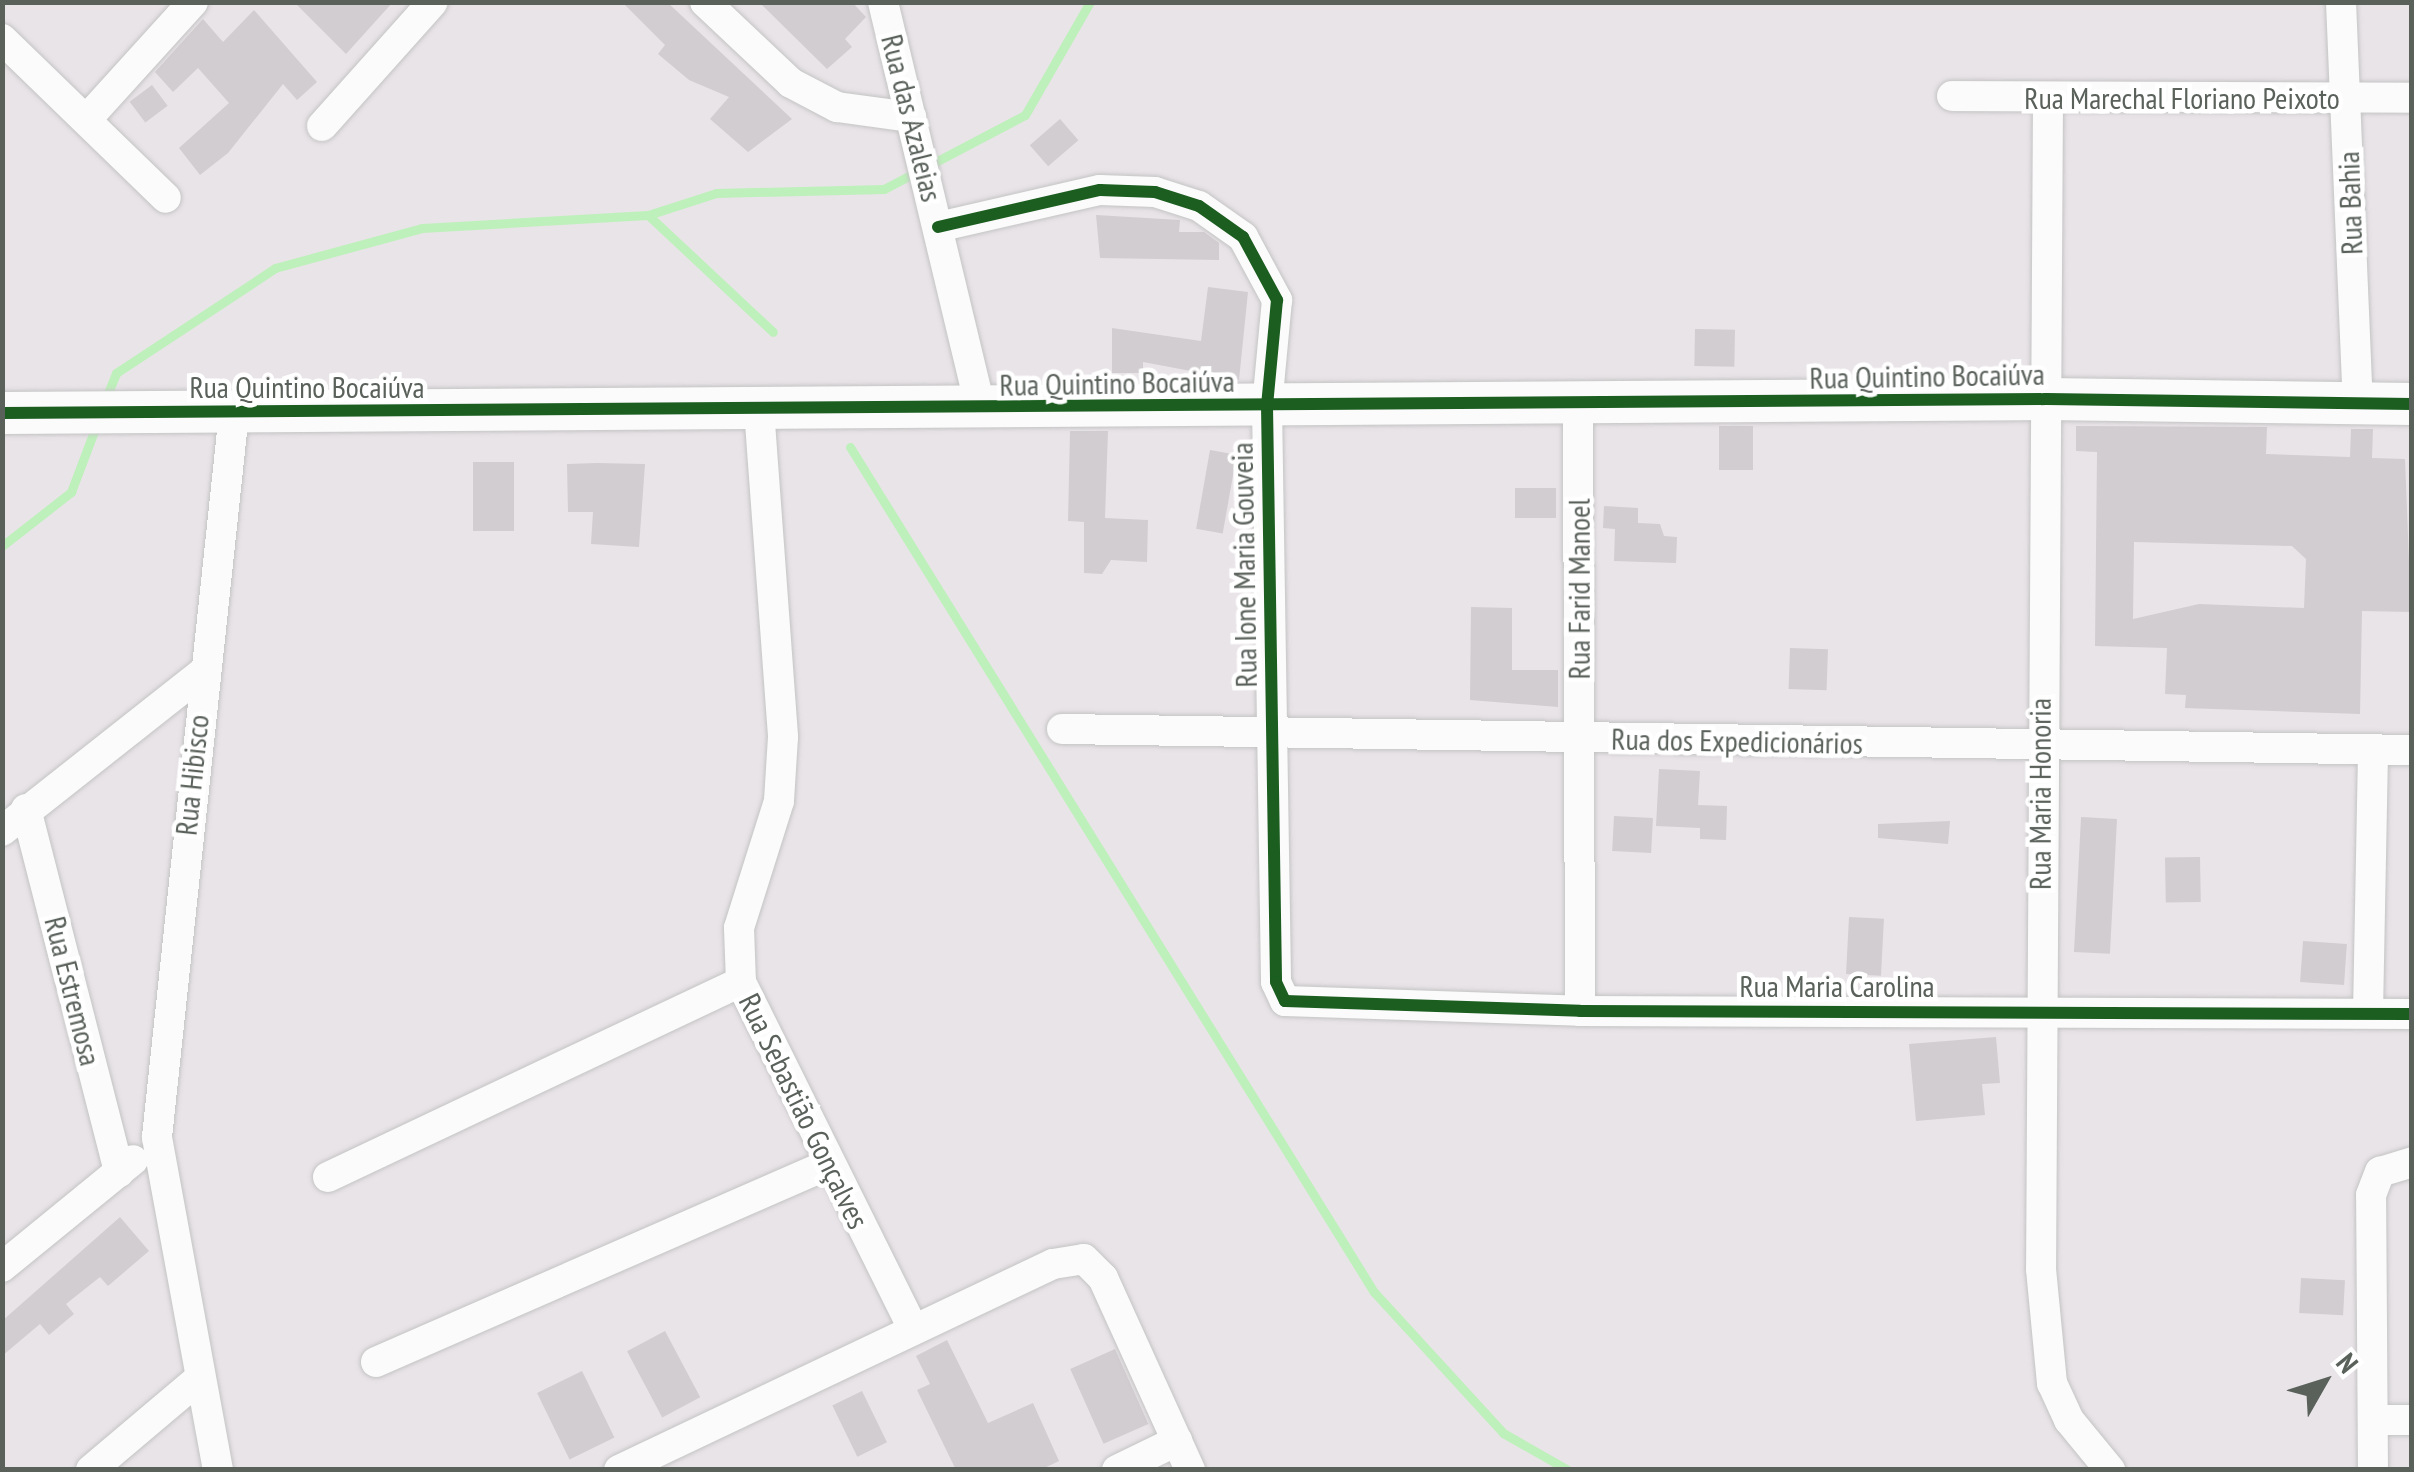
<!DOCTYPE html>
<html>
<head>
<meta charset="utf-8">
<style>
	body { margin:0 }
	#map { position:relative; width:2414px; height:1472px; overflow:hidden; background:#e9e4e8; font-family:"PT Sans Narrow",sans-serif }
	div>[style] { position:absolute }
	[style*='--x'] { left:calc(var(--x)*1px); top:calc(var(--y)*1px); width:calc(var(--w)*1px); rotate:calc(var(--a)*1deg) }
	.stream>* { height:9px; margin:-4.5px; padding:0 4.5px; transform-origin:4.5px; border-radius:4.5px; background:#bef0bb }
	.building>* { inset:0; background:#d1cdd0; transform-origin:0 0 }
	.roads { filter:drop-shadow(0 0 2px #c4c4c4) drop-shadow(0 0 2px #c4c4c4) }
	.street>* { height:30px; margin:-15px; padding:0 15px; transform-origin:15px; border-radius:15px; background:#fcfbfc }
	.secondary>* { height:42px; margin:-21px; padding:0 21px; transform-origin:21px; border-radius:21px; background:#fcfbfc }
	.cycleway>* { height:12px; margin:-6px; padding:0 6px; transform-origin:6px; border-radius:6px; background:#1b5e20 }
	span { translate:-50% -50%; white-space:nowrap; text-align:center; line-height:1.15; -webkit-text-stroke:9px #fff; paint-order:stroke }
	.street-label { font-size:30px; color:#5a615b }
	.frame { position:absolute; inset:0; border:5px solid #5a615b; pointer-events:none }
	.north { position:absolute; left:2274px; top:1332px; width:100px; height:100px; -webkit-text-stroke:8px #fff; paint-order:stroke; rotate:51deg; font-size:28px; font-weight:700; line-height:40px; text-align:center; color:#5a615b }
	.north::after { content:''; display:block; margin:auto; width:35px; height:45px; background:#5a615b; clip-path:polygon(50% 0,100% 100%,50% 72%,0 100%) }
</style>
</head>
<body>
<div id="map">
	<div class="stream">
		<div style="--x:648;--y:215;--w:171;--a:43.1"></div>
		<div style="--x:106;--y:398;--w:27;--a:-68"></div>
		<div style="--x:116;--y:373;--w:191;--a:-33.4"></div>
		<div style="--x:275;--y:268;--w:152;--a:-15.2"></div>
		<div style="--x:422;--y:228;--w:226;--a:-3.3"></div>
		<div style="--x:648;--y:215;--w:71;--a:-17.9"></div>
		<div style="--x:716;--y:193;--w:168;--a:-1.4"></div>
		<div style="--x:884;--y:189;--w:159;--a:-27.7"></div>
		<div style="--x:1025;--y:115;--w:130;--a:-60.1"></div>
		<div style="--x:850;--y:447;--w:994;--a:58.2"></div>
		<div style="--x:1374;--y:1292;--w:191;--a:47.5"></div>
		<div style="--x:1503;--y:1433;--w:75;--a:29.6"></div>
		<div style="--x:2;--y:546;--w:88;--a:-38"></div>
		<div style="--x:71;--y:492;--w:71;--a:-69.3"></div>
	</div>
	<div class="building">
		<div style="clip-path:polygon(294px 2px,393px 2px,346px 54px)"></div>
		<div style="clip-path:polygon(622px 2px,667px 2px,792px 119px,748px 152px,710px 119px,729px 97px,689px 80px,658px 54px,665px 45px)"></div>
		<div style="clip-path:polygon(759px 2px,852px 2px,866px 17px,845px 39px,852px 47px,827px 69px)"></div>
		<div style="clip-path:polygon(254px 10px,317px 82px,297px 100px,283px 84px,228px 153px,200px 175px,179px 148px,229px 103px,198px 68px,173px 92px,155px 72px,203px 19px,223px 42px)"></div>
		<div style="left:152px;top:85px;width:26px;height:28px;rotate:53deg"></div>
		<div style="left:1060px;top:119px;width:28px;height:40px;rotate:49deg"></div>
		<div style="clip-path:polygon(1096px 215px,1180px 220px,1179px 232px,1204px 232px,1219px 243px,1219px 260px,1100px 258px)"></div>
		<div style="clip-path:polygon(1208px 287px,1248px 292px,1239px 380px,1143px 362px,1143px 373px,1112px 373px,1112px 328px,1201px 341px)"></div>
		<div style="left:1695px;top:329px;width:40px;height:37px;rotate:1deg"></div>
		<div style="left:1719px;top:426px;width:34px;height:44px"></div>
		<div style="clip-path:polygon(evenodd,2076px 426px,2267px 427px,2266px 454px,2350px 457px,2351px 429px,2373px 429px,2372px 458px,2405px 459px,2411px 612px,2362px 611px,2360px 714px,2185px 708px,2186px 695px,2165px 694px,2167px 648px,2095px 646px,2097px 452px,2076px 451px,2076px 426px,2134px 542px,2292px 546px,2306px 559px,2304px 608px,2199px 604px,2133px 619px,2134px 542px)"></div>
		<div style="clip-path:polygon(1070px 431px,1108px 431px,1105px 518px,1148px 520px,1147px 562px,1111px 560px,1102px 574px,1084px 573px,1084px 522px,1068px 521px)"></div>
		<div style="left:1210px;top:450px;width:27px;height:80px;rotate:10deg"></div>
		<div style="left:473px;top:462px;width:41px;height:69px"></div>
		<div style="clip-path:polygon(597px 463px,645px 464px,639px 547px,591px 544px,593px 512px,568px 512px,567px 464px)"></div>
		<div style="left:1515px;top:488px;width:41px;height:30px"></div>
		<div style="clip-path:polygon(1604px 506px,1638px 508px,1638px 523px,1660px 524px,1664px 536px,1677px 537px,1676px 563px,1614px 561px,1615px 529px,1603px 528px)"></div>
		<div style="clip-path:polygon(1471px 607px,1512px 608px,1512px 670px,1558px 670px,1558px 707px,1470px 700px)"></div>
		<div style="left:1790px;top:648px;width:38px;height:41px;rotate:2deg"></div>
		<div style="clip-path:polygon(1659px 769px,1700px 771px,1698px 805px,1727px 806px,1726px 840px,1700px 839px,1700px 828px,1656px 826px)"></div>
		<div style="left:1614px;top:816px;width:39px;height:35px;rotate:3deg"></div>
		<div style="left:2117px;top:819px;width:135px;height:36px;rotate:93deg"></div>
		<div style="clip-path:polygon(1950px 821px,1948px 844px,1878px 838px,1878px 824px)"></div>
		<div style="left:2200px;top:857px;width:45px;height:35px;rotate:89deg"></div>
		<div style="left:1849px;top:917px;width:35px;height:57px;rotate:3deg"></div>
		<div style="left:2303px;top:941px;width:44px;height:41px;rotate:4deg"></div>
		<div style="clip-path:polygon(1996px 1037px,2000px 1083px,1982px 1084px,1985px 1115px,1916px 1121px,1909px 1044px)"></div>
		<div style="clip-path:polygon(120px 1217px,149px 1251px,108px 1286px,100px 1277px,66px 1304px,74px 1314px,49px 1335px,40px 1324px,2px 1356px,2px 1321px)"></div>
		<div style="left:2301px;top:1278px;width:44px;height:35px;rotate:3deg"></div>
		<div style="left:665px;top:1331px;width:75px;height:43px;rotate:62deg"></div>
		<div style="clip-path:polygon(947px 1340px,988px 1423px,1033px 1403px,1059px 1461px,1040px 1470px,956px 1470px,917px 1390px,930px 1384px,916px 1356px)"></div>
		<div style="left:1115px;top:1349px;width:82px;height:49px;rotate:66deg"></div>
		<div style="left:582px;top:1371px;width:74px;height:50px;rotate:64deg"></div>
		<div style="left:862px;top:1391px;width:57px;height:33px;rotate:64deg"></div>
	</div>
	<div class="roads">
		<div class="street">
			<div style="--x:705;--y:2;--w:118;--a:43.3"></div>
			<div style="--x:791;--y:83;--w:52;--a:27.6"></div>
			<div style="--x:837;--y:107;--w:75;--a:7.7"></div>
			<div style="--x:883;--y:2;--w:419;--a:76.5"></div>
			<div style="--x:2341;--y:2;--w:401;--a:87.6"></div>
			<div style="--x:2;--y:39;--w:228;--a:44.1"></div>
			<div style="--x:1952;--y:96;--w:460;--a:0.2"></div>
			<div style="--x:2048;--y:100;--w:1169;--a:90.34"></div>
			<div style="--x:2041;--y:1269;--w:115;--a:84.5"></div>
			<div style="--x:2052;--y:1383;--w:41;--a:65.3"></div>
			<div style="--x:2069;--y:1420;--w:65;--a:50.6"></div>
			<div style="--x:86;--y:120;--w:159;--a:-47.8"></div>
			<div style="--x:322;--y:126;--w:166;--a:-48.2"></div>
			<div style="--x:938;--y:227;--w:166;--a:-12.9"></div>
			<div style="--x:1100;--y:190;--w:55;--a:2.1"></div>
			<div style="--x:1155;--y:192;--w:46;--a:17.7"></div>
			<div style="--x:1199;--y:206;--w:54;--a:35.2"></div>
			<div style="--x:1243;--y:237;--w:72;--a:61.6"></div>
			<div style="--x:1277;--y:300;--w:106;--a:95.4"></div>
			<div style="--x:1267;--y:406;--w:576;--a:89.1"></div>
			<div style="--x:1276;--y:982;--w:21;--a:65"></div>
			<div style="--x:1285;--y:1001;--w:295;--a:1.9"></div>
			<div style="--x:1580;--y:1011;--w:832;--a:0.21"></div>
			<div style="--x:1578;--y:407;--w:604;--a:89.81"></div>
			<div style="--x:759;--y:409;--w:329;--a:85.8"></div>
			<div style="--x:783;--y:737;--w:64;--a:93.6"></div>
			<div style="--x:779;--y:801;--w:133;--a:107.5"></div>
			<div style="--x:739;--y:928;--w:54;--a:87.9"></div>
			<div style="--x:741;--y:982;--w:387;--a:63.6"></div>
			<div style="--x:1062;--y:729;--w:1350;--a:0.89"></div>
			<div style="--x:26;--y:809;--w:375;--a:75.6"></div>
			<div style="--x:2;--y:831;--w:255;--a:-38.3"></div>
			<div style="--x:2368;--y:1013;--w:263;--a:-88.9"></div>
			<div style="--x:328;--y:1177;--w:457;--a:-25.3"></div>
			<div style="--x:2;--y:1267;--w:169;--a:-39.2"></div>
			<div style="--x:376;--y:1362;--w:494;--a:-23.6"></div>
			<div style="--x:2373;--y:1420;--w:39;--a:0"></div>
			<div style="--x:91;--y:1470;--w:143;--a:-40.2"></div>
			<div style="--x:218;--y:1470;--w:339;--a:-100.4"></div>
			<div style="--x:157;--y:1137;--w:728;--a:-83.93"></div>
			<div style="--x:619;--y:1470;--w:480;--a:-25.4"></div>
			<div style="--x:1053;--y:1264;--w:31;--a:-9"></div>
			<div style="--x:1084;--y:1259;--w:27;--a:45"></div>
			<div style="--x:1103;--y:1278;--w:211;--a:65.6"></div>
			<div style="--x:1117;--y:1470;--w:67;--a:-25.8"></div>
			<div style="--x:2373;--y:1470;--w:275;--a:-90.4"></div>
			<div style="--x:2371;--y:1195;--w:25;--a:-69"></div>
			<div style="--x:2380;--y:1172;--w:34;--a:-17"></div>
		</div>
		<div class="secondary">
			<div style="--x:2;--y:413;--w:2044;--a:-0.39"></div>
			<div style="--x:2046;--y:399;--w:366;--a:0.8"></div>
		</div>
	</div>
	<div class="cycleway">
		<div style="--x:938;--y:227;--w:166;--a:-12.9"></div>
		<div style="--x:1100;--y:190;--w:55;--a:2.1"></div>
		<div style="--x:1155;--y:192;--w:46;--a:17.7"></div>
		<div style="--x:1199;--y:206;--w:54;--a:35.2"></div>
		<div style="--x:1243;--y:237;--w:72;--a:61.6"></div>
		<div style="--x:1277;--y:300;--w:106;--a:95.4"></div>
		<div style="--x:1267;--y:406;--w:576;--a:89.1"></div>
		<div style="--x:1276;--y:982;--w:21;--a:65"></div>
		<div style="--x:1285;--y:1001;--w:295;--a:1.9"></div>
		<div style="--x:1580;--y:1011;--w:832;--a:0.21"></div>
		<div style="--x:2;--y:413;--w:2044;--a:-0.39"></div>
		<div style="--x:2046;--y:399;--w:366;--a:0.8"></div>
	</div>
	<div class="street-label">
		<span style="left:2182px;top:98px">Rua Marechal Floriano Peixoto</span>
		<span style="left:912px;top:118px;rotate:76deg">Rua das Azaleias</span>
		<span style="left:2350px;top:203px;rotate:-92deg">Rua Bahia</span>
		<span style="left:1927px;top:376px;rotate:-1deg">Rua Quintino Bocaiúva</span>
		<span style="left:1117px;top:383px;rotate:-1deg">Rua Quintino Bocaiúva</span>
		<span style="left:307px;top:387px">Rua Quintino Bocaiúva</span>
		<span style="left:1244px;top:565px;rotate:-91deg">Rua Ione Maria Gouveia</span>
		<span style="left:1579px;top:589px;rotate:-90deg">Rua Farid Manoel</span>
		<span style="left:1737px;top:741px;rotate:1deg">Rua dos Expedicionários</span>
		<span style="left:192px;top:775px;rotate:-84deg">Rua Hibisco</span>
		<span style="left:2040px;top:794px;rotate:-90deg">Rua Maria Honoria</span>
		<span style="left:1837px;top:986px">Rua Maria Carolina</span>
		<span style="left:73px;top:991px;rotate:76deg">Rua Estremosa</span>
		<span style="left:804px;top:1111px;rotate:64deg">Rua Sebastião Gonçalves</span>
	</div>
	<div class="frame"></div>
	<div class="north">N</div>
</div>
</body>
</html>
